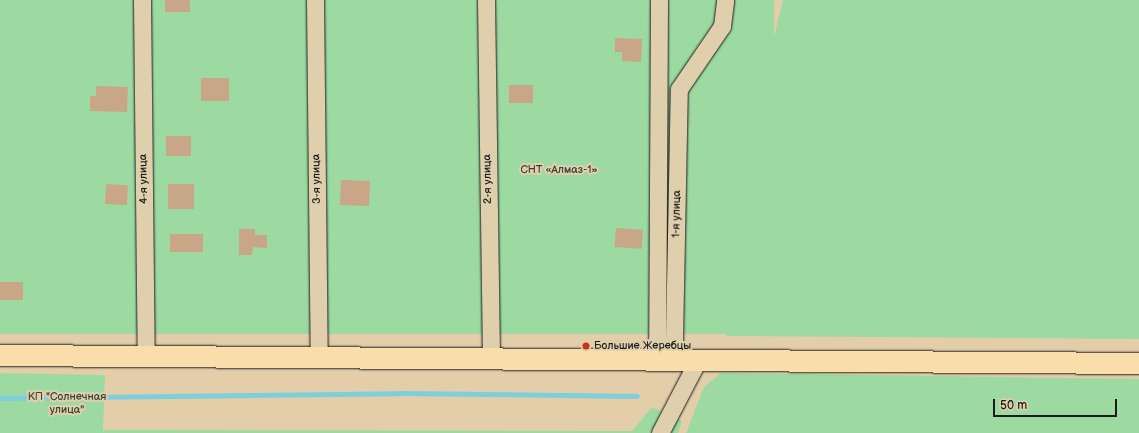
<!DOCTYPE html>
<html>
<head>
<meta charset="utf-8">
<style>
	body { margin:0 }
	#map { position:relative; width:1139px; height:433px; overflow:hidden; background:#e4ceaa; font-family:"Balsamiq Sans",sans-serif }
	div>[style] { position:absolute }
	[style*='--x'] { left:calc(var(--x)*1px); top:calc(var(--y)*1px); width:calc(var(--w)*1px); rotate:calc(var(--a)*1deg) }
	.green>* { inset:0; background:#9cdaa2; transform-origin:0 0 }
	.stream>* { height:5px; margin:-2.5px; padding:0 2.5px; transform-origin:2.5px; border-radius:2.5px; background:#7fcedb }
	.building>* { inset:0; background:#c8a687; transform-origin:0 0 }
	.roads { filter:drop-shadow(0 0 1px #1c1c1c) drop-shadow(0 0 1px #1c1c1c) }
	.minor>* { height:17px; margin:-8.5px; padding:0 8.5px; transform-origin:8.5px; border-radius:8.5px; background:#e0cfac }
	.major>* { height:21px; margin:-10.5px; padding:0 10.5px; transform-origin:10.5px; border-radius:10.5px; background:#f9deab }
	.dots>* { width:11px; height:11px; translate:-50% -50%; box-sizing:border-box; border:2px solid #e0cfac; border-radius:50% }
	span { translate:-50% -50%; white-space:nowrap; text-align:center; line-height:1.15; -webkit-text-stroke:4px #e0cfac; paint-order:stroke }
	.park-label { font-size:11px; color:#364237 }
	.street-label { font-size:11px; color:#1c1c1c }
	.poi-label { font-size:11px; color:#1c1c1c }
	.left { translate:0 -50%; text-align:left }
	.scale { position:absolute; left:993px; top:399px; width:124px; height:18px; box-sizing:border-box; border:2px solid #1c1c1c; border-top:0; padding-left:5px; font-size:12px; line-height:14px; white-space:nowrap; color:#1c1c1c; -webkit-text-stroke:3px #e0cfac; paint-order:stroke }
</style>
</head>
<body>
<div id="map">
	<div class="green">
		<div style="left:0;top:0;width:774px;height:334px"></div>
		<div style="clip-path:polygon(783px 0,1139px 0,1139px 339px,728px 336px,713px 327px,706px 314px)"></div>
		<div style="clip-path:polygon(0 373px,105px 375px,103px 430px,632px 431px,652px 407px,682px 421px,678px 433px,0 433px)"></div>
		<div style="clip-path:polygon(721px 373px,1139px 379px,1139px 433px,686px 433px,704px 387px)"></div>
	</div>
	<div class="stream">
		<div style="--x:0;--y:398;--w:399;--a:-0.7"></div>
		<div style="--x:399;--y:393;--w:238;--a:0.7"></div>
	</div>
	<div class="building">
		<div style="left:165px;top:0;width:25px;height:12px"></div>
		<div style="clip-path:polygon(615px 38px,642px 39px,641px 62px,622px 61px,622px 52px,615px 52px)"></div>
		<div style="left:201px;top:78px;width:28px;height:23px"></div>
		<div style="left:509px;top:85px;width:24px;height:18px"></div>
		<div style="clip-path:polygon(96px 86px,128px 87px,127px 112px,90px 111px,90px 96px,96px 96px)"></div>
		<div style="left:166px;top:136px;width:25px;height:20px"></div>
		<div style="left:341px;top:180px;width:29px;height:25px;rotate:2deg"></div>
		<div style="left:106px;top:184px;width:22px;height:20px;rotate:3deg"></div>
		<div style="left:168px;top:184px;width:26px;height:25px"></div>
		<div style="left:616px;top:228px;width:27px;height:19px;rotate:4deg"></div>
		<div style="clip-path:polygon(239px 229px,255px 229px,255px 235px,267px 235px,267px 248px,253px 247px,252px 255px,239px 255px)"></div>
		<div style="left:170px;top:234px;width:33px;height:18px"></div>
		<div style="left:0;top:282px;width:23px;height:18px"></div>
	</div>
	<div class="roads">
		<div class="minor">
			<div style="--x:142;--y:0;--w:357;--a:89.4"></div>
			<div style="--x:315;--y:0;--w:358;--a:89.4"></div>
			<div style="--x:486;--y:0;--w:359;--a:89.2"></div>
			<div style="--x:659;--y:0;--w:340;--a:90.3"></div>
			<div style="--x:657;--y:340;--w:23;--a:61"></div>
			<div style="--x:668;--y:360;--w:21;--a:-73"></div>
			<div style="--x:674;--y:340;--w:251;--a:-88.9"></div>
			<div style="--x:679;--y:89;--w:76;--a:-55.7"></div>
			<div style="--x:722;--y:26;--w:26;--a:-83"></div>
			<div style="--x:660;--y:433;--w:82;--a:-62.5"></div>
		</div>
		<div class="major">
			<div style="--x:0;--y:355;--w:1139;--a:0.4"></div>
		</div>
	</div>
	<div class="dots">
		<div style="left:586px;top:346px;background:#c8321e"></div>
	</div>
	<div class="park-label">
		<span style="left:559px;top:170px">СНТ «Алмаз-1»</span>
		<span style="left:67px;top:404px">КП "Солнечная<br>улица"</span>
	</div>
	<div class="street-label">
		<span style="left:144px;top:179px;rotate:-91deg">4-я улица</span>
		<span style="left:317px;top:179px;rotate:-91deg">3-я улица</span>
		<span style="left:488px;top:179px;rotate:-91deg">2-я улица</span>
		<span style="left:677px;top:214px;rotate:-89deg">1-я улица</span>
	</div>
	<div class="poi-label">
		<span class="left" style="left:594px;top:346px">Большие Жеребцы</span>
	</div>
	<div class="scale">50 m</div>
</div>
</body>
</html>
